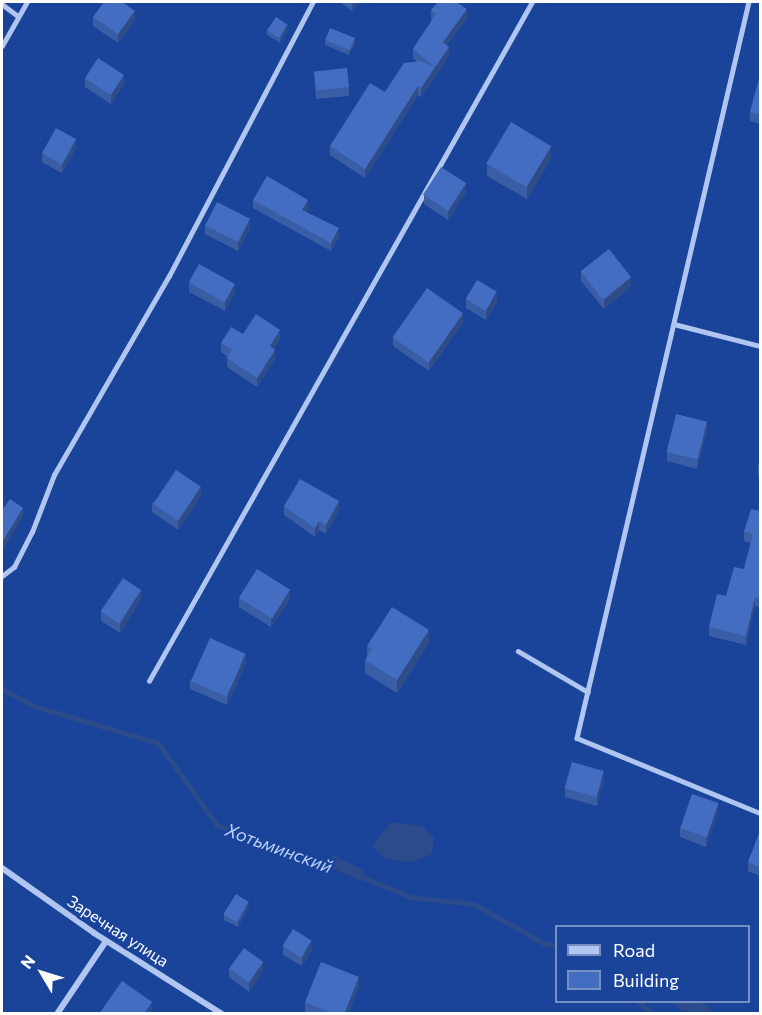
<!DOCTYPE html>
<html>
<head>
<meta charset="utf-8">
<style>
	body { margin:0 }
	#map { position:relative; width:762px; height:1015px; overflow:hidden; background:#1a449a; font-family:Commissioner,sans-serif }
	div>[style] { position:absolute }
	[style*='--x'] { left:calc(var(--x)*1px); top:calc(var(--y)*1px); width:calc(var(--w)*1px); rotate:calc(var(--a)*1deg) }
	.water>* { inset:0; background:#2c4b8b }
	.stream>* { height:5px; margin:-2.5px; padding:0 2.5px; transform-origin:2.5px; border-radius:2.5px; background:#2c4b8b }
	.service>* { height:4.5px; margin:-2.25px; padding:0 2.25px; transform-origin:2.25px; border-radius:2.25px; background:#b0c6f1 }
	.minor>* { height:6px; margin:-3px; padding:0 3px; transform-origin:3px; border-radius:3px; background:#b0c6f1 }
	.wall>* { inset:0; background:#3a5ea5 }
	.shaded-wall>* { inset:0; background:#2f4c86 }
	.building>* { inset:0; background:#436dc0; transform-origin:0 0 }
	span { translate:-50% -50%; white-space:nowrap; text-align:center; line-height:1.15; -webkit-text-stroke:5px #1a449a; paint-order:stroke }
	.street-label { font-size:16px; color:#fff }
	.water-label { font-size:18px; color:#bcd1f7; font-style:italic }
	.frame { position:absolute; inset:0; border:3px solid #fff; pointer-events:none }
	.legend { position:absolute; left:555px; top:925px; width:195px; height:78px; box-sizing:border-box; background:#1a449a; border:2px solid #768fc2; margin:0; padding:8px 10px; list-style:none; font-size:18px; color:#fff }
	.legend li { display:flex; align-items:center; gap:12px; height:30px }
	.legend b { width:30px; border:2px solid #768fc2 }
	.north { position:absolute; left:12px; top:943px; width:60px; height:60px; -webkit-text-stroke:4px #1a449a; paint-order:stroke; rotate:308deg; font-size:16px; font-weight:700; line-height:24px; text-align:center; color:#fff }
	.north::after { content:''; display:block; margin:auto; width:21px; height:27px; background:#fff; clip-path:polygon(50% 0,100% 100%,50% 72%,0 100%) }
</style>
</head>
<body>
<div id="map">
	<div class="water">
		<div style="clip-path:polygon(391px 822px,422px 826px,434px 838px,432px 854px,410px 862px,386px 859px,372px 846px)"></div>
		<div style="clip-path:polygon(333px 855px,365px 871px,362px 881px,327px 866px)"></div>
		<div style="clip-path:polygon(671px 1002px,702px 1002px,715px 1013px,685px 1013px)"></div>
	</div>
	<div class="stream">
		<div style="--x:2;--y:689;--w:36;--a:28"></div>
		<div style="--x:34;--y:706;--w:129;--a:16.6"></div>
		<div style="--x:158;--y:743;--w:101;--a:54.3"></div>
		<div style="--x:217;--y:825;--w:125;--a:19.2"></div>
		<div style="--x:357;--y:875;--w:58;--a:22.2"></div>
		<div style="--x:411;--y:897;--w:63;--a:6.3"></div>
		<div style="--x:474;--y:904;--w:79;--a:29.5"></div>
		<div style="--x:543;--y:943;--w:13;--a:13"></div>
		<div style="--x:639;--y:1002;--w:18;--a:41"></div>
	</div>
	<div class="service">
		<div style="--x:749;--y:2;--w:756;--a:103.15"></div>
		<div style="--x:577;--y:738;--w:198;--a:22.3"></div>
		<div style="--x:2;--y:4;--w:20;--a:37"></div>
		<div style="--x:2;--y:46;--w:51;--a:-60.4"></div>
		<div style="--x:674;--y:324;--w:89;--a:14.3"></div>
		<div style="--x:2;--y:576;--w:15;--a:-37"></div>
		<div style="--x:14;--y:567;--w:39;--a:-63"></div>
		<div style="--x:32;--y:532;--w:61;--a:-68.9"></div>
		<div style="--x:54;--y:475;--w:230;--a:-60"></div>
		<div style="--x:169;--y:276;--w:310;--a:-62.3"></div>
		<div style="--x:518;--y:651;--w:81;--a:30.4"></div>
		<div style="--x:149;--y:681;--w:780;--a:-60.57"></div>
	</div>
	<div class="minor">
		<div style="--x:2;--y:868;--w:113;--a:35.2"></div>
		<div style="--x:94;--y:933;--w:151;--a:32.3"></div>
		<div style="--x:57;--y:1014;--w:88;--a:-56.1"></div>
	</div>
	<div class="wall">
		<div style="clip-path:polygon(340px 2px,359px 2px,352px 11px)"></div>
		<div style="clip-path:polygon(431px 10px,467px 18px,447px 45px,449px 56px,421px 97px,418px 95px,365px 178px,330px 155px,330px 146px,385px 92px,417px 62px,413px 58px,413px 49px,432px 20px,431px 19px)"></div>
		<div style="clip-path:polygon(93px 17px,135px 20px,118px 43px,93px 26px)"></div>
		<div style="clip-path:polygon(267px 30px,288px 30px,280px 43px,267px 35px)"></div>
		<div style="clip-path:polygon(325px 40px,355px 43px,349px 55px,325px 45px)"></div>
		<div style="clip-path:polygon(314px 71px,349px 87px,349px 96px,316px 99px)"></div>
		<div style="clip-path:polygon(760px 76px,760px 124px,750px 121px,750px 112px)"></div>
		<div style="clip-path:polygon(85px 78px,124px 84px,111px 104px,85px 87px)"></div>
		<div style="clip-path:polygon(76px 148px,62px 173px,42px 162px,42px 153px)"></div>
		<div style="clip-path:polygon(551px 159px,527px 199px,487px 176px,487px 163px)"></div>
		<div style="clip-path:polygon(466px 192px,448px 220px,424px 204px,424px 195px)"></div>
		<div style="clip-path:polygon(253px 200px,308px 208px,306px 212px,339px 237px,331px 251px,253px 208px)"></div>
		<div style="clip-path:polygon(205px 225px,250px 228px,238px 251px,205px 234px)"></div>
		<div style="clip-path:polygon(581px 272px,631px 286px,604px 309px,581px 281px)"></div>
		<div style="clip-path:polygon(189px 283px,235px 293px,225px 311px,189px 292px)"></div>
		<div style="clip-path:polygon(466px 299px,497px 301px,486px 320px,466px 308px)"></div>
		<div style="clip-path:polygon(463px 322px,429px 371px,393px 346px,393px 337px)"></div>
		<div style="clip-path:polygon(243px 334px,280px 339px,274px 349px,275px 359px,257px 387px,227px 367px,227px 358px,228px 357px,221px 352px,221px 343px)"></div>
		<div style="clip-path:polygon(707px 431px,697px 469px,667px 461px,667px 452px)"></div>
		<div style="clip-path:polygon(760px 458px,760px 477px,758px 477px,758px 468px)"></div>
		<div style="clip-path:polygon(201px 496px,178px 530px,152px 512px,152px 503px)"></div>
		<div style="clip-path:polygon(284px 506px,339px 510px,326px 534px,319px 530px,315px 537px,284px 515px)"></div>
		<div style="clip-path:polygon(760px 511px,760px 607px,755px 606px,746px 645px,709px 636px,709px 627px,726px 596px,744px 569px,751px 543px,744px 541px,744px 532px)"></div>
		<div style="clip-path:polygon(239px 598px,290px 599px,271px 627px,239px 607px)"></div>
		<div style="clip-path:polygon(141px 599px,120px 633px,101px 621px,101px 612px)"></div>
		<div style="clip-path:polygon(429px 643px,397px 693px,365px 673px,365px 660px,367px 657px,367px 646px)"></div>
		<div style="clip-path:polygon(246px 663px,227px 705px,190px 689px,190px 680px)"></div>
		<div style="clip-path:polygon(604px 780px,597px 806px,565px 797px,565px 788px)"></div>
		<div style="clip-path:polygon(718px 812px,706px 847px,680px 837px,680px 828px)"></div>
		<div style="clip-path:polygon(760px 833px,760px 876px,748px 871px,748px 862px)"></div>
		<div style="clip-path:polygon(249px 906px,238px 927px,224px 920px,224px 915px)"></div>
		<div style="clip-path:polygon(283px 946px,312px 950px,302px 966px,283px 955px)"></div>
		<div style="clip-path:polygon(229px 968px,263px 971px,249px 992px,229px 977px)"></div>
		<div style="clip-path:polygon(359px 986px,348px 1014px,311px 1014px,305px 1011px,305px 1002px)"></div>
	</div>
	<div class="shaded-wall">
		<div style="clip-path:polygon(352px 2px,359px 2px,352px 11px)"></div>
		<div style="clip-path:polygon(467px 9px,467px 18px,443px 51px,443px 42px)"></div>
		<div style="clip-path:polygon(135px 11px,135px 20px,118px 43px,118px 34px)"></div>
		<div style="clip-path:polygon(288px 25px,288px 30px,280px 43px,280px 38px)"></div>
		<div style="clip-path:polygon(355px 38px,355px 43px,349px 55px,349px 51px)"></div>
		<div style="clip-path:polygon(449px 47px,449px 56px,435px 76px,435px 67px)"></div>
		<div style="clip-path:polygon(435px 67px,435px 76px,421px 97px,421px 88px)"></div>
		<div style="clip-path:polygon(124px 75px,124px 84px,111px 104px,111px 95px)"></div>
		<div style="clip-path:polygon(418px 86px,418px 95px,365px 178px,365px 169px)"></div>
		<div style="clip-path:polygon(76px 139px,76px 148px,62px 173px,62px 164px)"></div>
		<div style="clip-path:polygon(551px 146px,551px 159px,527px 199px,527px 186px)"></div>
		<div style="clip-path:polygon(466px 183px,466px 192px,448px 220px,448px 211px)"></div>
		<div style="clip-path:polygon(308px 200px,308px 208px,302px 218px,302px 210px)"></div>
		<div style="clip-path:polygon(250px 219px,250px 228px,238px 251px,238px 242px)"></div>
		<div style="clip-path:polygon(339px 228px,339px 237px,331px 251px,331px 243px)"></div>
		<div style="clip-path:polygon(631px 277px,631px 286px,604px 309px,604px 300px)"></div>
		<div style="clip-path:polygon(235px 284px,235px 293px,225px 311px,225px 302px)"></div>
		<div style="clip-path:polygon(497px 292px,497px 301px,486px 320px,486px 311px)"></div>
		<div style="clip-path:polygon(463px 313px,463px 322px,429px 371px,429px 362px)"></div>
		<div style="clip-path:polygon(280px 330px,280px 339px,270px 355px,270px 346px)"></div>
		<div style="clip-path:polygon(275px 350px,275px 359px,257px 387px,257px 378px)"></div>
		<div style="clip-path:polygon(707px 422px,707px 431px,697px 469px,697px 460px)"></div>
		<div style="clip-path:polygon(201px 487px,201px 496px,178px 530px,178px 521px)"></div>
		<div style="clip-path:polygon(339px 501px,339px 510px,326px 534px,326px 525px)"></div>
		<div style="clip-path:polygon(23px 508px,23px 517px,2px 552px,2px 543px)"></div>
		<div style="clip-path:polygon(319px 521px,319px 530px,315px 537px,315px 528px)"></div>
		<div style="clip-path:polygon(141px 590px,141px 599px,120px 633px,120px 624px)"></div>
		<div style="clip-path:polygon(290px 590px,290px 599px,271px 627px,271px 618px)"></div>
		<div style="clip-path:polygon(755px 597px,755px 606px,746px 645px,746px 636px)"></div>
		<div style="clip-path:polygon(429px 630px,429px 643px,397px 693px,397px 680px)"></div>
		<div style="clip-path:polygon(246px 654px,246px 663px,227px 705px,227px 696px)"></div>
		<div style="clip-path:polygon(604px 771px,604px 780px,597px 806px,597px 797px)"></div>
		<div style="clip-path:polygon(718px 803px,718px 812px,706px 847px,706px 838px)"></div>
		<div style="clip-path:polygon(249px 902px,249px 906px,238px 927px,238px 923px)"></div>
		<div style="clip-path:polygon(312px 941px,312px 950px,302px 966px,302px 957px)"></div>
		<div style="clip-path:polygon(263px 962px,263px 971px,249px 992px,249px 983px)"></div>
		<div style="clip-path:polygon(359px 977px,359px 986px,348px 1014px,344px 1014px)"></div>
		<div style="clip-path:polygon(152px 1002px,152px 1011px,151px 1014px,144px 1014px)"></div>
	</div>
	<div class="building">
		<div style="clip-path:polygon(104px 2px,122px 2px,135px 11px,118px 34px,93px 17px)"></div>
		<div style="clip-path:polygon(438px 2px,456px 2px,467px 9px,443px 42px,449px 47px,435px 67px,413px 49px,436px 14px,431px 10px)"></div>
		<div style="left:276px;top:17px;width:14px;height:16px;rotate:34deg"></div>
		<div style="left:330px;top:28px;width:27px;height:13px;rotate:22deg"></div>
		<div style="left:98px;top:58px;width:31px;height:24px;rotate:33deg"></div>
		<div style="clip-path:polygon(421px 61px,435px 67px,421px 88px,418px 86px,365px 169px,330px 146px,370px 83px,385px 92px,404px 63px)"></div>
		<div style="left:347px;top:68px;width:19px;height:33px;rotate:84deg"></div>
		<div style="clip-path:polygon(760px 75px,760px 115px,750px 112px)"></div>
		<div style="left:511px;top:122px;width:47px;height:48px;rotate:31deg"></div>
		<div style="left:56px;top:128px;width:23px;height:29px;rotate:29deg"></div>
		<div style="left:441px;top:167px;width:30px;height:33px;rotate:33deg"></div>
		<div style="clip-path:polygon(267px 176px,308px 200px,302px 210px,339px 228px,331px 243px,253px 200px)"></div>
		<div style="left:217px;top:202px;width:37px;height:26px;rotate:27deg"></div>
		<div style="left:609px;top:249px;width:36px;height:36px;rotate:52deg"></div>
		<div style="left:199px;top:264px;width:41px;height:21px;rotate:29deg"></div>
		<div style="left:477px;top:280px;width:23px;height:22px;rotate:31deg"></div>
		<div style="left:427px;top:288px;width:44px;height:60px;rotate:35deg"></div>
		<div style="clip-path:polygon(256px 314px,280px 330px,270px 346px,275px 350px,257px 378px,227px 358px,232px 350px,221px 343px,231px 327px,243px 334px)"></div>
		<div style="left:676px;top:414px;width:32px;height:39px;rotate:14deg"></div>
		<div style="clip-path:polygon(760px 458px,760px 468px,758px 468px)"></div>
		<div style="left:176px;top:470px;width:30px;height:41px;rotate:34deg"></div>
		<div style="clip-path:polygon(300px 479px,339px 501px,326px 525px,319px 521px,315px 528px,284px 506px)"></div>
		<div style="clip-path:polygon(10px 499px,23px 508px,2px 543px,2px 509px,3px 509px)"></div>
		<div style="clip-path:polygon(751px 509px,760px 511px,760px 598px,755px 597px,746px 636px,709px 627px,717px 594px,726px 596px,734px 567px,744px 569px,753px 534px,744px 532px)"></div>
		<div style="left:257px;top:569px;width:39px;height:34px;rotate:32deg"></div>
		<div style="left:123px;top:578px;width:22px;height:40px;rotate:34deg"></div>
		<div style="clip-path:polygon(392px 607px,429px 630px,397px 680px,365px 660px,372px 649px,367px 646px)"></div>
		<div style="left:210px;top:638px;width:39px;height:47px;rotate:24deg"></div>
		<div style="left:572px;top:762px;width:33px;height:27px;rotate:16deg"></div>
		<div style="left:692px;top:794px;width:28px;height:36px;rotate:19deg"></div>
		<div style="clip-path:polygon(759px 833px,760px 833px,760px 867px,748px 862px)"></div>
		<div style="left:236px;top:894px;width:15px;height:24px;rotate:32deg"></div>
		<div style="left:293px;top:929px;width:22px;height:20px;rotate:32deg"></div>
		<div style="left:244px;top:948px;width:24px;height:25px;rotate:36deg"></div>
		<div style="clip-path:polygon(321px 962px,359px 977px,344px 1014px,334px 1014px,305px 1002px)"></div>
		<div style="clip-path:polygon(122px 981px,152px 1002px,144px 1014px,99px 1014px)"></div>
	</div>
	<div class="street-label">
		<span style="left:118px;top:931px;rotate:33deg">Заречная улица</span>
	</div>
	<div class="water-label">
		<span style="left:279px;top:848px;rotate:20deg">Хотьминский</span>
	</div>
	<div class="frame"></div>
	<ul class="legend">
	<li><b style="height:8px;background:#b0c6f1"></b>Road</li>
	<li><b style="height:16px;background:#436dc0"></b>Building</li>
	</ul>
	<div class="north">N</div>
</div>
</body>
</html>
